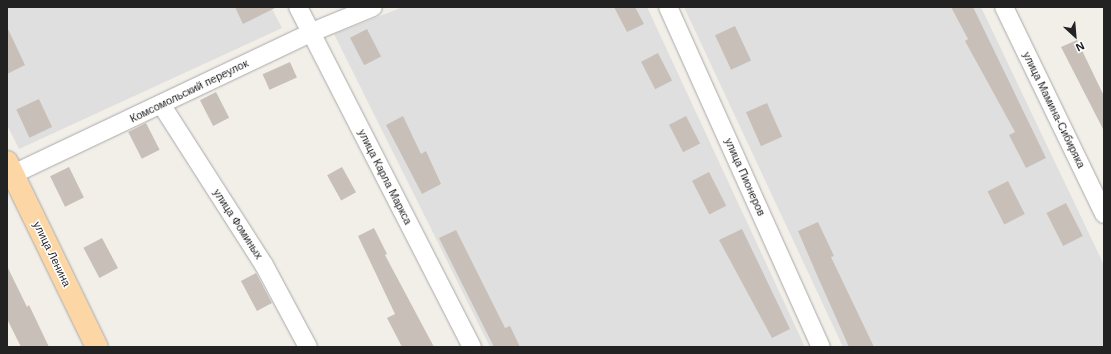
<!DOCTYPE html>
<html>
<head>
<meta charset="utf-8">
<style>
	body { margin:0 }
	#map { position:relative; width:1111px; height:354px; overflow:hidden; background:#f2efe9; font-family:Helvetica,sans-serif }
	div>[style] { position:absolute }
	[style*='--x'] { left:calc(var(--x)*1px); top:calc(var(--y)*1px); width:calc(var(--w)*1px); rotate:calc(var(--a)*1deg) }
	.residential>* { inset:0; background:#e0dfdf }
	.building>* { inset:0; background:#c7bfb8; transform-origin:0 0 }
	.roads { filter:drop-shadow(0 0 1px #a9a9a9) drop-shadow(0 0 1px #a9a9a9) }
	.minor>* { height:18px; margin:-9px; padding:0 9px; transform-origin:9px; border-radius:9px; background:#fff }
	.major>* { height:22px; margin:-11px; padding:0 11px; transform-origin:11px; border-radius:11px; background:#fcd6a4 }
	span { translate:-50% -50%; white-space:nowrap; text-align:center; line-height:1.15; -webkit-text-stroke:3px #fff; paint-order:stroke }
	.street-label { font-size:11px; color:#222 }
	.frame { position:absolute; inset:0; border:8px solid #222; pointer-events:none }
	.north { position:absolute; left:1055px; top:16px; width:40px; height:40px; -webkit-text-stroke:3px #fff; paint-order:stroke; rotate:154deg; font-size:11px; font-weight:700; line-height:16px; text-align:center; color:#222 }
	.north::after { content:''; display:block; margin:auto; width:14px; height:18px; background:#222; clip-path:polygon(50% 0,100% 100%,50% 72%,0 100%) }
</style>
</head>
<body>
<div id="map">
	<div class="residential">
		<div style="clip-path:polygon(7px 7px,271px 7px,282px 28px,19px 149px,7px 125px)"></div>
		<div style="clip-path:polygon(403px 7px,647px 7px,805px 347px,490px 347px,334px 34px)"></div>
		<div style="clip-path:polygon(684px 7px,981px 7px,1104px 265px,1104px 347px,843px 347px)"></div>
	</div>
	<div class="building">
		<div style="clip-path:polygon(235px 7px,277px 7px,243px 24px)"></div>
		<div style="clip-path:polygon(614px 7px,635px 7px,644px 24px,627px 32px)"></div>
		<div style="clip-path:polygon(951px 7px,973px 7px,1046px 158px,1026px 168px,1009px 135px,1015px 132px,965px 41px,968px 39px)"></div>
		<div style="left:735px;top:26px;width:38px;height:22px;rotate:65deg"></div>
		<div style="clip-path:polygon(7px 27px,25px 65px,7px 74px)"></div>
		<div style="left:367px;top:29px;width:31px;height:19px;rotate:63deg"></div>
		<div style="clip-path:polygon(1077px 40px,1104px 96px,1104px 131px,1061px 47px)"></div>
		<div style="left:658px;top:53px;width:31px;height:19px;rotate:63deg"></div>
		<div style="left:290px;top:62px;width:17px;height:30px;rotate:66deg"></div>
		<div style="left:216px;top:92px;width:29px;height:18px;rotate:63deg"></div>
		<div style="left:39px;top:99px;width:31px;height:25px;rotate:65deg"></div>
		<div style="left:767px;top:103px;width:37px;height:23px;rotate:66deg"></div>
		<div style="clip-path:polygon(403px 116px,421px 154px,426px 151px,441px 184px,422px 194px,386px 125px)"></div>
		<div style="left:686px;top:116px;width:31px;height:19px;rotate:63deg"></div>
		<div style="left:146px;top:123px;width:30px;height:20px;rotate:63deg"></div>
		<div style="left:69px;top:167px;width:34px;height:21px;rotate:64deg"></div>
		<div style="left:342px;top:167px;width:29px;height:17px;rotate:61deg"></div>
		<div style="left:709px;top:172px;width:38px;height:19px;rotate:63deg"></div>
		<div style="left:1008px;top:181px;width:37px;height:23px;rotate:63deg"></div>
		<div style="left:1066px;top:203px;width:37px;height:22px;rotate:63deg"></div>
		<div style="clip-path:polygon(818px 222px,834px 256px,831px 257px,874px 347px,849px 347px,817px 275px,798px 231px)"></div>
		<div style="clip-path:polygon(374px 228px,387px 254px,385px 255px,434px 347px,402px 347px,387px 318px,395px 314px,358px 236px)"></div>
		<div style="clip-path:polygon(742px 229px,790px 329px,772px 338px,719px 240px)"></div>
		<div style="clip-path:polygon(456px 230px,505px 328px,510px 326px,520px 347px,494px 347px,439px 238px)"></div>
		<div style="left:102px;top:238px;width:34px;height:21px;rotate:62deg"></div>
		<div style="clip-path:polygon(7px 266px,27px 307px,29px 305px,49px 347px,21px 347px,7px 319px)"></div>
		<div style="left:256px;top:273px;width:34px;height:17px;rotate:62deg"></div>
	</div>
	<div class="roads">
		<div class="minor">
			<div style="--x:298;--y:7;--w:382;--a:62.9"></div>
			<div style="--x:668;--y:7;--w:373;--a:65.8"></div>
			<div style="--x:1004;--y:7;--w:230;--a:64.2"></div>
			<div style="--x:161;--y:104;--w:191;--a:57.4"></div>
			<div style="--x:264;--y:265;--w:93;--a:61.8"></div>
			<div style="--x:7;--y:177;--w:335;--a:-25.4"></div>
			<div style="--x:310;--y:33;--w:68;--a:-22.4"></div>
		</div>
		<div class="major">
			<div style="--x:7;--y:162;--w:206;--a:64.1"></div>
		</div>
	</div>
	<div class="street-label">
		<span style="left:189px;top:91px;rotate:-26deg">Комсомольский переулок</span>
		<span style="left:1054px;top:110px;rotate:64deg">улица Мамина-Сибиряка</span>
		<span style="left:385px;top:177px;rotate:63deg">улица Карла Маркса</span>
		<span style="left:745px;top:177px;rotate:66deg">улица Пионеров</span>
		<span style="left:238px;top:224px;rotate:57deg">улица Фоминых</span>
		<span style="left:52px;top:254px;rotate:64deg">улица Ленина</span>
	</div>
	<div class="frame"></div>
	<div class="north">N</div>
</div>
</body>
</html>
